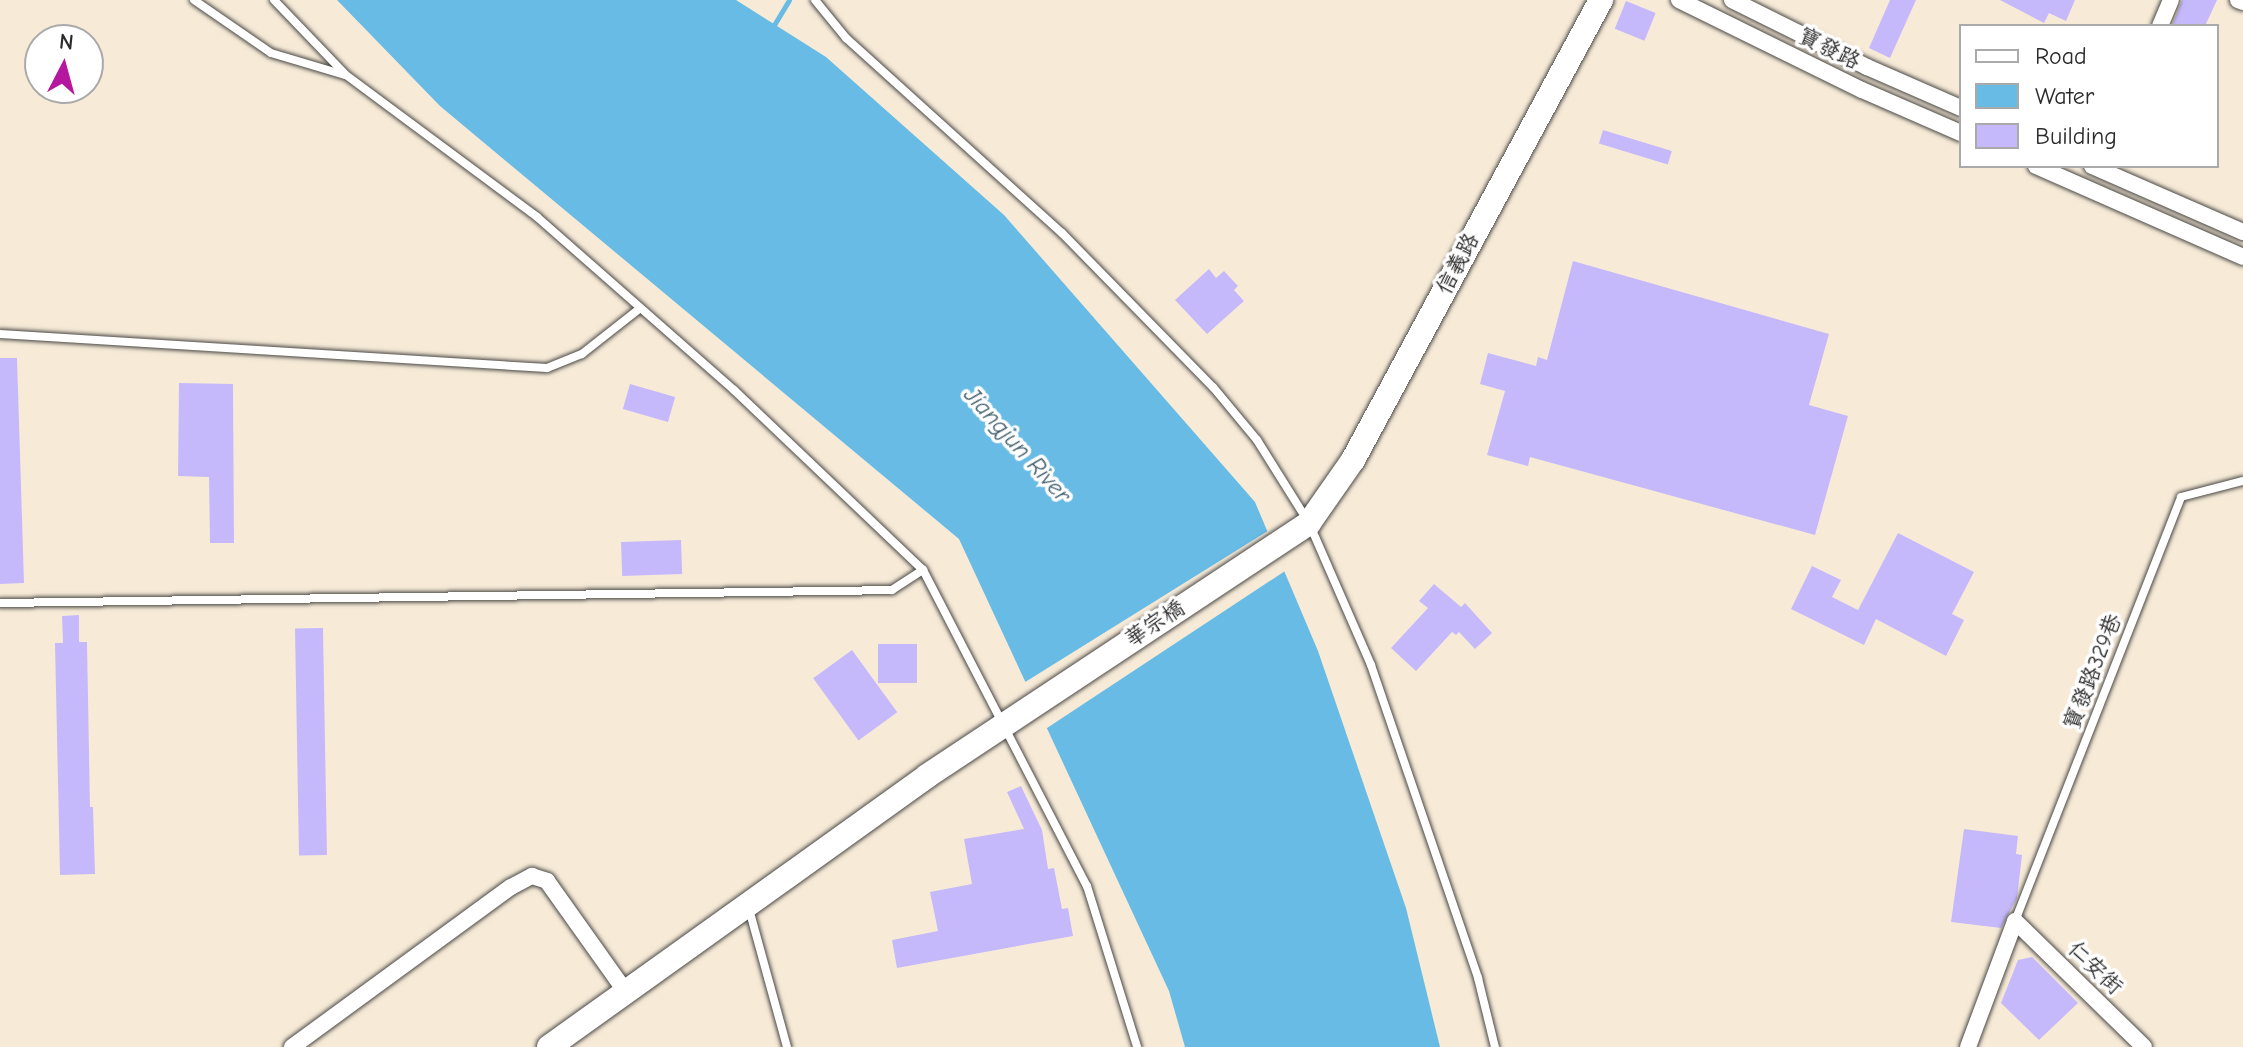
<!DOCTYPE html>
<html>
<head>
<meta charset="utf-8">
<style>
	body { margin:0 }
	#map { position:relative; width:2243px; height:1047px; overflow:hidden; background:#f7ebd8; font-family:"Comic Neue","LXGW WenKai TC",sans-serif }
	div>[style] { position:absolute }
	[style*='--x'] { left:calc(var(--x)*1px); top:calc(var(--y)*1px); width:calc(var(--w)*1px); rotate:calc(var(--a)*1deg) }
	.water>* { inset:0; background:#68bbe4 }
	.pier>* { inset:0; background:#f7ebd8 }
	.stream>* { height:5px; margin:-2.5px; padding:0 2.5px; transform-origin:2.5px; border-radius:2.5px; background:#68bbe4 }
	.building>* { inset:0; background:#c6b9fb; transform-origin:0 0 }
	.roads { filter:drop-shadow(0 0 2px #4a4845) drop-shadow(0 0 2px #4a4845) }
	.lane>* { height:8px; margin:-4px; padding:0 4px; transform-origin:4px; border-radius:4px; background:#fff }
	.street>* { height:16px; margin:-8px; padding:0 8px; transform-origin:8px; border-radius:8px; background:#fff }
	.secondary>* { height:24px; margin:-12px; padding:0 12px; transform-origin:12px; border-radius:12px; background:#fff }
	span { translate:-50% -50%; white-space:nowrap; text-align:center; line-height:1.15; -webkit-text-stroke:7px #fff; paint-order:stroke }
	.street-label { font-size:22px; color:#2b2b2b }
	.water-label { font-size:24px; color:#405d6c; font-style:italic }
	.legend { position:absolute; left:1959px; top:24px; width:260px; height:144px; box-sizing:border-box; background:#fff; border:2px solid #aaa; margin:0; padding:10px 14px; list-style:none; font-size:24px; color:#2b2b2b }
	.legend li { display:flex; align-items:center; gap:16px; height:40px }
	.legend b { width:40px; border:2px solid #aaa }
	.north { position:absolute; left:24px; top:24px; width:80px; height:80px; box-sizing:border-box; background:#fff; border:2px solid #aaa; border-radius:50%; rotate:6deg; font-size:22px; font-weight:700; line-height:32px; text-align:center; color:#2b2b2b }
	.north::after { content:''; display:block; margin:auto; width:28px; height:36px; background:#b5179e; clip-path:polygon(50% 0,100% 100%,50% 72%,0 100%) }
</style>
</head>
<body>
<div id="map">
	<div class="water">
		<div style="clip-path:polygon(337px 0,736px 0,826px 57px,1004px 215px,1255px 502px,1318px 651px,1406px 908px,1440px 1047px,1185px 1047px,1169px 991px,959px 539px,440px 106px)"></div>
	</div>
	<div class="pier">
		<div style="clip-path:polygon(1271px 529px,1288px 569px,1044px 730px,1022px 684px)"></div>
	</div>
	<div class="stream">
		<div style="--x:771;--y:30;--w:35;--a:-59"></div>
	</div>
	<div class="building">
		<div style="clip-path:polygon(1890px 0,1916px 0,1890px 58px,1869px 48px)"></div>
		<div style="clip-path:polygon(2000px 0,2075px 0,2066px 21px,2049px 13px,2044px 23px)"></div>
		<div style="clip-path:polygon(2182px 0,2217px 0,2205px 26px,2172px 26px)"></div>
		<div style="left:1626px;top:1px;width:32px;height:30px;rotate:22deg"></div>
		<div style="left:1603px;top:130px;width:72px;height:14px;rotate:17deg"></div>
		<div style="clip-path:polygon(1573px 261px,1829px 334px,1809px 405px,1848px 416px,1815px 535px,1530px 457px,1528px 466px,1487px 455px,1505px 391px,1480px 384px,1488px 353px,1536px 366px,1538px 357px,1547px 360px)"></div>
		<div style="clip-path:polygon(1209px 269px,1216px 278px,1224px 271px,1238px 286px,1234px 290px,1244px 301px,1207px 334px,1175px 300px)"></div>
		<div style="clip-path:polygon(0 358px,17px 358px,24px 583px,0 584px)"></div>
		<div style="clip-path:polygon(179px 383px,233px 384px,234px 543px,210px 543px,209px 477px,178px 476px)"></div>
		<div style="left:630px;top:384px;width:47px;height:26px;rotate:16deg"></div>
		<div style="clip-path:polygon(1898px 533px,1974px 572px,1952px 614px,1964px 620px,1946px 656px,1876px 619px,1864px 645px,1791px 609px,1812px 566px,1841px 580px,1832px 597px,1858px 610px)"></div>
		<div style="left:681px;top:540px;width:34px;height:60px;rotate:88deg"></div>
		<div style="clip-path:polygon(1434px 584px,1461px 607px,1465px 603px,1492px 633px,1475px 649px,1459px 632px,1456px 635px,1452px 632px,1416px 671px,1391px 648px,1428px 608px,1419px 601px)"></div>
		<div style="clip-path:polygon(79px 615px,79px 642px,87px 642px,90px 807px,93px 807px,95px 874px,60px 875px,55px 643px,63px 643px,62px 616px)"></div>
		<div style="left:323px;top:628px;width:227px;height:28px;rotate:89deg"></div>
		<div style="left:878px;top:644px;width:39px;height:39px"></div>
		<div style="left:852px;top:650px;width:77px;height:48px;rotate:54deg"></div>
		<div style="clip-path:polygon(1021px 786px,1042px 830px,1048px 869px,1054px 868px,1062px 909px,1068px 908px,1073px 936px,897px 968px,892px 940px,938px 931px,930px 892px,972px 884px,964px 839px,1024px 829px,1007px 792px)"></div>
		<div style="clip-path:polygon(1964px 829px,2018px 836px,2016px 854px,2022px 855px,2017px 898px,2001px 928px,1951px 922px)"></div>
		<div style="clip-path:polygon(2032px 957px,2078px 1003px,2039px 1040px,2001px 1003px,2018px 960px)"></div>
	</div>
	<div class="roads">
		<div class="lane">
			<div style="--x:194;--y:0;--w:93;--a:34.5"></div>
			<div style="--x:271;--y:53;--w:77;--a:16.6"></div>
			<div style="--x:274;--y:0;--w:104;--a:46.2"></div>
			<div style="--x:346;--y:75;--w:238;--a:36.6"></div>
			<div style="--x:537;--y:217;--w:262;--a:41.3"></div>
			<div style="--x:734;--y:390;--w:261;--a:43.6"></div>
			<div style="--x:923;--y:570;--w:356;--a:62.6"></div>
			<div style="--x:1087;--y:886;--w:169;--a:72.7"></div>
			<div style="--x:815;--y:0;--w:49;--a:50.8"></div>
			<div style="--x:846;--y:38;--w:291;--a:42.1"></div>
			<div style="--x:1062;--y:233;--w:216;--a:45.6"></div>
			<div style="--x:1213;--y:387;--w:69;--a:50.3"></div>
			<div style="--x:1257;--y:440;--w:98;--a:57.9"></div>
			<div style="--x:1309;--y:523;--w:155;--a:66.4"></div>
			<div style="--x:1371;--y:665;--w:331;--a:71.1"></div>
			<div style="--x:1478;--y:978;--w:71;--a:76.2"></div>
			<div style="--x:0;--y:334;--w:548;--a:3.56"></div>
			<div style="--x:547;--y:368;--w:38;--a:-22"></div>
			<div style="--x:582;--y:354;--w:73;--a:-38.3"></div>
			<div style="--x:0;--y:603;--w:892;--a:-0.83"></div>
			<div style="--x:892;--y:590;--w:37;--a:-33"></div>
			<div style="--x:749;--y:909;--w:143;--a:74.6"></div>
			<div style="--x:2015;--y:921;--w:455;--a:-68.6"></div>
			<div style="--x:2181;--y:497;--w:64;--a:-14.5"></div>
		</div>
		<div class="street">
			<div style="--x:1679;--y:0;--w:204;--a:26.2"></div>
			<div style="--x:1862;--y:90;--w:108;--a:23.5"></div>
			<div style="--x:1732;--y:0;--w:151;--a:26.4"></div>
			<div style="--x:1867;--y:67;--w:103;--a:23.6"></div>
			<div style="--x:2238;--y:0;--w:5;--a:22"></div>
			<div style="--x:2160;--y:26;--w:28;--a:-67"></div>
			<div style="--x:2036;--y:166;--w:226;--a:23.7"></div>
			<div style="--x:2092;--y:166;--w:165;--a:23.6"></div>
			<div style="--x:292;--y:1047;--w:271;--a:-36.2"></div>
			<div style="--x:511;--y:887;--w:24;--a:-28"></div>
			<div style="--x:532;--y:876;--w:16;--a:18"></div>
			<div style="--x:547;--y:881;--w:136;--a:54.6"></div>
			<div style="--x:1968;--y:1047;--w:134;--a:-69.5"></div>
			<div style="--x:2015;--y:921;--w:180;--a:44.3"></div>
		</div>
		<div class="secondary">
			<div style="--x:549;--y:1047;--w:465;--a:-35.6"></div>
			<div style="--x:927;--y:776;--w:458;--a:-33.5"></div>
			<div style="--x:1309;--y:523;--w:77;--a:-55.1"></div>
			<div style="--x:1353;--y:460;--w:523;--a:-61.67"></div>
		</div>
	</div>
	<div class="street-label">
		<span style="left:1829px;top:49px;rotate:26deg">寶發路</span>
		<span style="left:1458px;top:264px;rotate:-62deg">信義路</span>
		<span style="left:1155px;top:624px;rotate:-33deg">華宗橋</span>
		<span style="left:2093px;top:672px;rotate:-69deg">寶發路329巷</span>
		<span style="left:2095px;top:968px;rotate:44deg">仁安街</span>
	</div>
	<div class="water-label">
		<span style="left:1017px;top:445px;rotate:48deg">Jiangjun River</span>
	</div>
	<ul class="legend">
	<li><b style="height:10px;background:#fff"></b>Road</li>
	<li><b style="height:22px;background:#68bbe4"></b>Water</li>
	<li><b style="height:22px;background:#c6b9fb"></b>Building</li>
	</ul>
	<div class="north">N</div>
</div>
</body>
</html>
